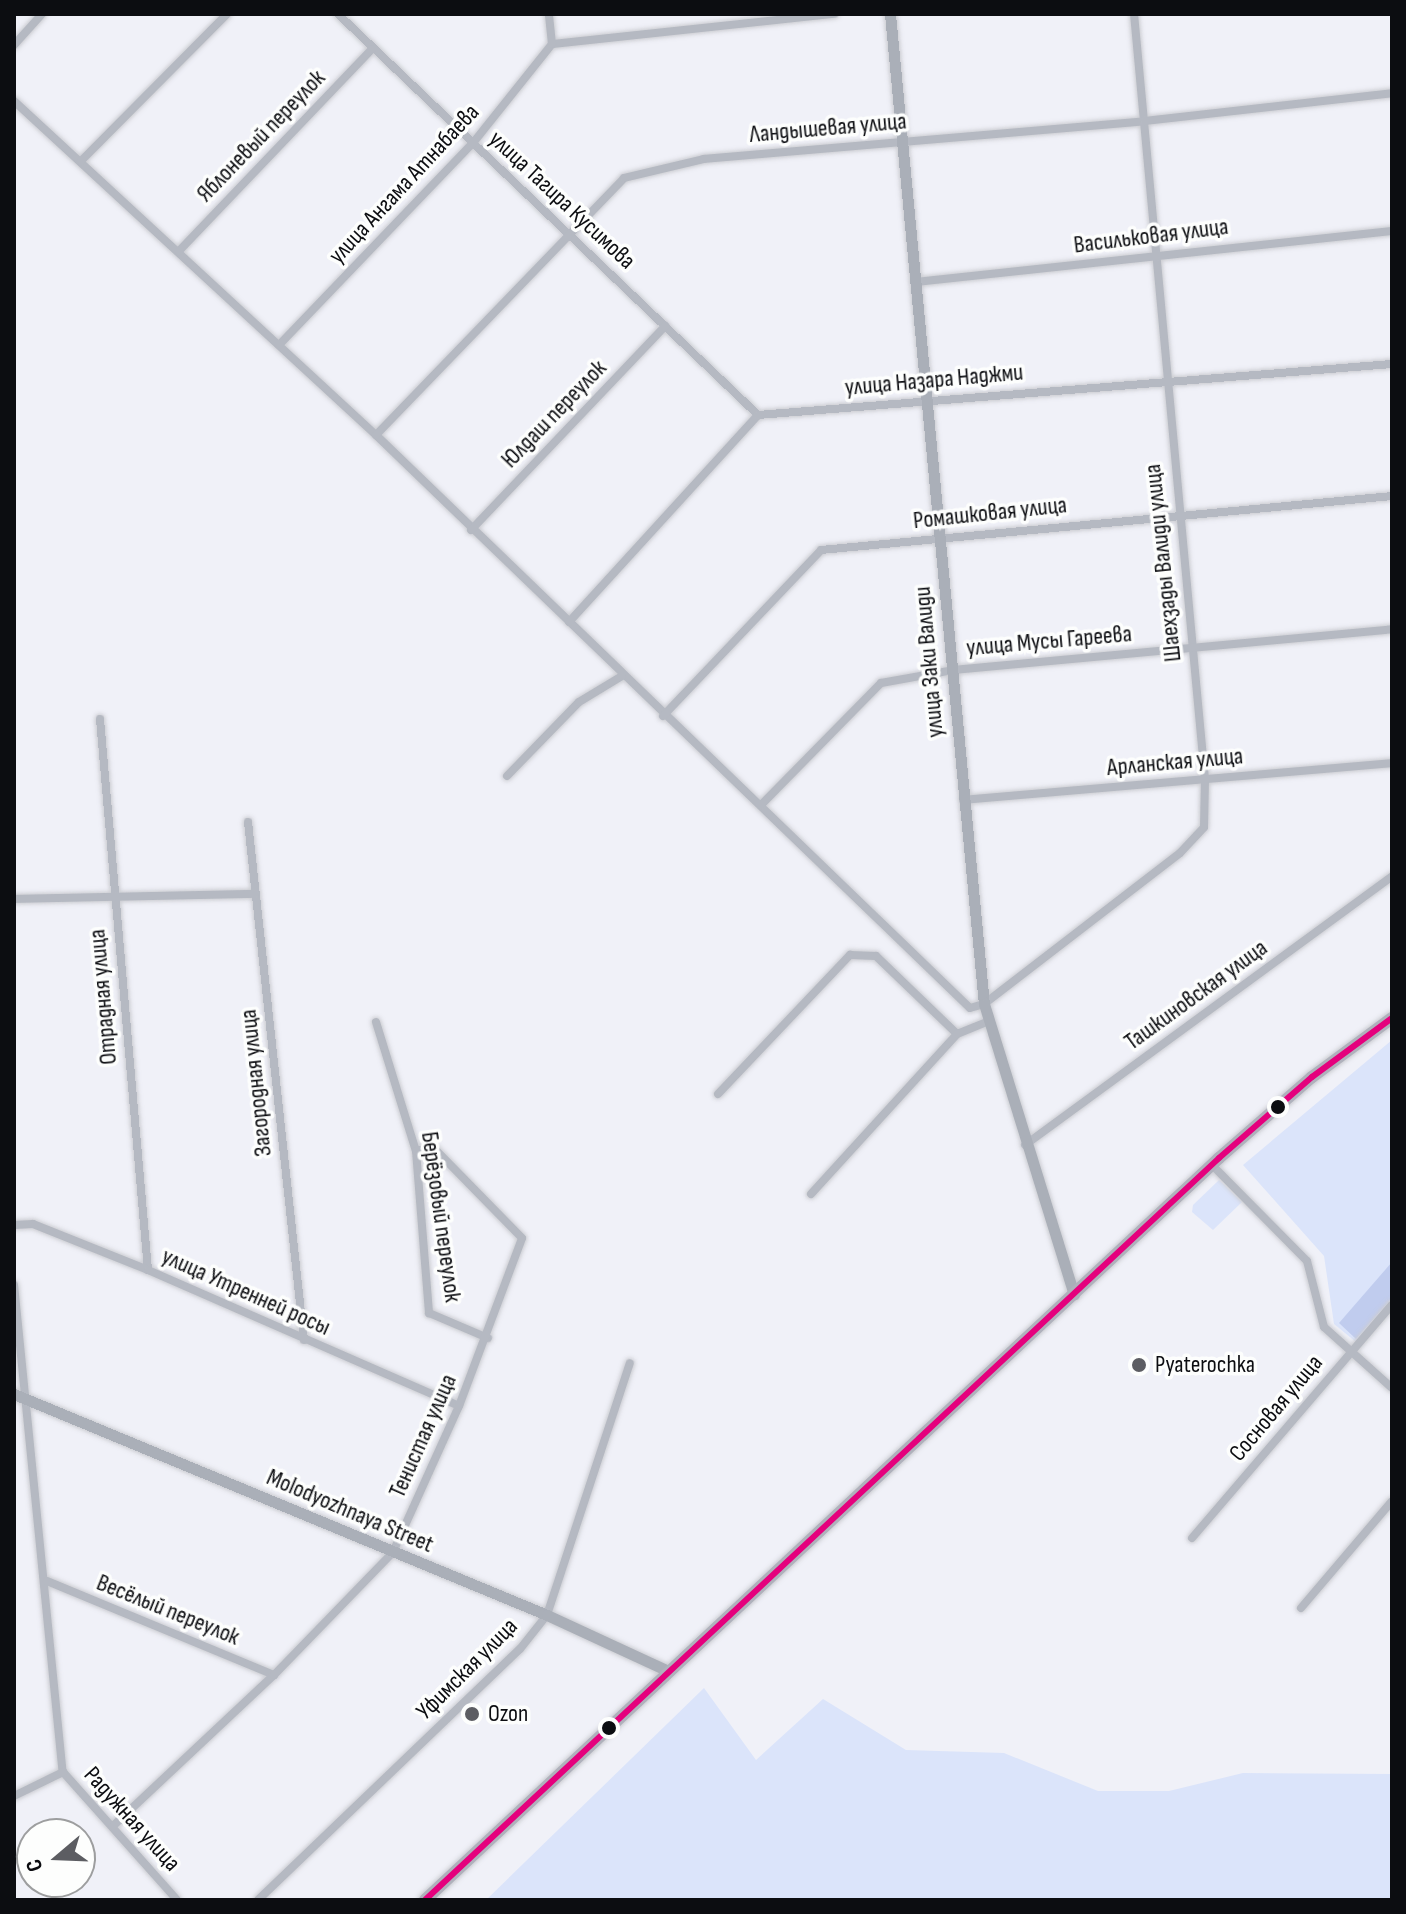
<!DOCTYPE html>
<html>
<head>
<meta charset="utf-8">
<style>
	body { margin:0 }
	#map { position:relative; width:1406px; height:1914px; overflow:hidden; background:#f0f1f8; font-family:"Sofia Sans Condensed",sans-serif }
	div>[style] { position:absolute }
	[style*='--x'] { left:calc(var(--x)*1px); top:calc(var(--y)*1px); width:calc(var(--w)*1px); rotate:calc(var(--a)*1deg) }
	.green>* { inset:0; background:#dbe4fa }
	.forest>* { inset:0; background:#c0ccee }
	.roads { filter:drop-shadow(0 0 2px #cccdd2) drop-shadow(0 0 2px #cccdd2) }
	.street>* { height:8px; margin:-4px; padding:0 4px; transform-origin:4px; border-radius:4px; background:#b5b9c2 }
	.secondary>* { height:11px; margin:-5.5px; padding:0 5.5px; transform-origin:5.5px; border-radius:5.5px; background:#aaafb8 }
	.primary>* { height:12px; margin:-6px; padding:0 6px; transform-origin:6px; border-radius:6px; background:#afb1bc }
	.bus-1>* { height:6px; margin:-3px; padding:0 3px; transform-origin:3px; border-radius:3px; background:#e5007d }
	.dots>* { width:22px; height:22px; translate:-50% -50%; box-sizing:border-box; border:4px solid #fdfefd; border-radius:50% }
	span { translate:-50% -50%; white-space:nowrap; text-align:center; line-height:1.15; -webkit-text-stroke:7px #fdfefd; paint-order:stroke }
	.street-label { font-size:24px; color:#0c0d11 }
	.poi-label { font-size:24px; color:#0c0d11 }
	.left { translate:0 -50%; text-align:left }
	.frame { position:absolute; inset:0; border:16px solid #0c0d11; pointer-events:none }
	.north { position:absolute; left:16px; top:1818px; width:80px; height:80px; box-sizing:border-box; background:#fdfefd; border:2px solid #9d9e9f; border-radius:50%; rotate:251deg; font-size:22px; font-weight:700; line-height:32px; text-align:center; color:#0c0d11 }
	.north::after { content:''; display:block; margin:auto; width:28px; height:36px; background:#5c5d62; clip-path:polygon(50% 0,100% 100%,50% 72%,0 100%) }
</style>
</head>
<body>
<div id="map">
	<div class="green">
		<div style="clip-path:polygon(1392px 1040px,1392px 1300px,1356px 1342px,1334px 1324px,1324px 1256px,1243px 1165px)"></div>
		<div style="clip-path:polygon(1219px 1180px,1242px 1202px,1213px 1230px,1192px 1212px,1193px 1205px)"></div>
		<div style="clip-path:polygon(704px 1688px,756px 1760px,823px 1699px,906px 1750px,1004px 1753px,1098px 1791px,1169px 1791px,1243px 1773px,1392px 1774px,1392px 1900px,486px 1900px)"></div>
	</div>
	<div class="forest">
		<div style="clip-path:polygon(1392px 1262px,1392px 1298px,1356px 1339px,1339px 1323px)"></div>
	</div>
	<div class="roads">
		<div class="street">
			<div style="--x:338;--y:14;--w:581;--a:43.67"></div>
			<div style="--x:552;--y:44;--w:284;--a:-6.1"></div>
			<div style="--x:14;--y:45;--w:42;--a:-47.9"></div>
			<div style="--x:14;--y:101;--w:493;--a:42.7"></div>
			<div style="--x:376;--y:435;--w:825;--a:43.97"></div>
			<div style="--x:970;--y:1008;--w:15;--a:-16"></div>
			<div style="--x:984;--y:1004;--w:247;--a:-37.6"></div>
			<div style="--x:1180;--y:853;--w:35;--a:-47"></div>
			<div style="--x:1204;--y:827;--w:48;--a:-88.8"></div>
			<div style="--x:1205;--y:779;--w:768;--a:-95.3"></div>
			<div style="--x:81;--y:161;--w:207;--a:-45.2"></div>
			<div style="--x:179;--y:251;--w:279;--a:-46.3"></div>
			<div style="--x:915;--y:282;--w:480;--a:-6.1"></div>
			<div style="--x:279;--y:345;--w:280;--a:-46.2"></div>
			<div style="--x:473;--y:143;--w:127;--a:-51.4"></div>
			<div style="--x:552;--y:44;--w:30;--a:-96"></div>
			<div style="--x:376;--y:435;--w:357;--a:-46"></div>
			<div style="--x:624;--y:178;--w:82;--a:-13.4"></div>
			<div style="--x:704;--y:159;--w:442;--a:-4.9"></div>
			<div style="--x:1144;--y:121;--w:250;--a:-6.4"></div>
			<div style="--x:471;--y:530;--w:282;--a:-46.4"></div>
			<div style="--x:569;--y:622;--w:280;--a:-47.6"></div>
			<div style="--x:758;--y:415;--w:636;--a:-4.6"></div>
			<div style="--x:663;--y:716;--w:229;--a:-46.4"></div>
			<div style="--x:821;--y:550;--w:574;--a:-5.4"></div>
			<div style="--x:100;--y:719;--w:553;--a:85.02"></div>
			<div style="--x:507;--y:776;--w:103;--a:-45.8"></div>
			<div style="--x:579;--y:702;--w:50;--a:-31.2"></div>
			<div style="--x:963;--y:800;--w:431;--a:-4.9"></div>
			<div style="--x:761;--y:805;--w:171;--a:-45.5"></div>
			<div style="--x:881;--y:683;--w:73;--a:-10.2"></div>
			<div style="--x:953;--y:670;--w:441;--a:-5.3"></div>
			<div style="--x:248;--y:822;--w:521;--a:83.83"></div>
			<div style="--x:14;--y:899;--w:241;--a:-1.2"></div>
			<div style="--x:376;--y:1022;--w:135;--a:72.8"></div>
			<div style="--x:416;--y:1151;--w:163;--a:85.4"></div>
			<div style="--x:429;--y:1313;--w:64;--a:23"></div>
			<div style="--x:718;--y:1094;--w:192;--a:-46.5"></div>
			<div style="--x:850;--y:955;--w:26;--a:2"></div>
			<div style="--x:876;--y:956;--w:112;--a:43.9"></div>
			<div style="--x:1025;--y:1145;--w:455;--a:-36.2"></div>
			<div style="--x:1212;--y:1165;--w:135;--a:45.3"></div>
			<div style="--x:1307;--y:1261;--w:68;--a:75.6"></div>
			<div style="--x:1324;--y:1327;--w:91;--a:41.9"></div>
			<div style="--x:811;--y:1194;--w:217;--a:-47.6"></div>
			<div style="--x:957;--y:1034;--w:35;--a:-22"></div>
			<div style="--x:14;--y:1225;--w:19;--a:-3"></div>
			<div style="--x:33;--y:1224;--w:124;--a:21.8"></div>
			<div style="--x:148;--y:1270;--w:339;--a:23.6"></div>
			<div style="--x:14;--y:1285;--w:489;--a:84.3"></div>
			<div style="--x:63;--y:1772;--w:171;--a:48.3"></div>
			<div style="--x:1192;--y:1538;--w:307;--a:-49.4"></div>
			<div style="--x:47;--y:1581;--w:246;--a:22.5"></div>
			<div style="--x:1301;--y:1608;--w:140;--a:-49.6"></div>
			<div style="--x:14;--y:1796;--w:55;--a:-26.1"></div>
			<div style="--x:113;--y:1826;--w:221;--a:-43.2"></div>
			<div style="--x:274;--y:1675;--w:171;--a:-45.9"></div>
			<div style="--x:393;--y:1552;--w:160;--a:-65.7"></div>
			<div style="--x:459;--y:1406;--w:179;--a:-69.4"></div>
			<div style="--x:522;--y:1238;--w:127;--a:-134.4"></div>
			<div style="--x:433;--y:1147;--w:17;--a:167"></div>
			<div style="--x:258;--y:1900;--w:363;--a:-43.8"></div>
			<div style="--x:520;--y:1649;--w:43;--a:-51.5"></div>
			<div style="--x:547;--y:1615;--w:265;--a:-71.8"></div>
		</div>
		<div class="secondary">
			<div style="--x:890;--y:14;--w:994;--a:84.58"></div>
			<div style="--x:984;--y:1004;--w:304;--a:72.8"></div>
			<div style="--x:14;--y:1394;--w:577;--a:22.52"></div>
			<div style="--x:547;--y:1615;--w:133;--a:24.8"></div>
		</div>
		<div class="primary">
			<div style="--x:425;--y:1900;--w:1087;--a:-43.06"></div>
			<div style="--x:1219;--y:1158;--w:123;--a:-41.1"></div>
			<div style="--x:1312;--y:1077;--w:99;--a:-36.4"></div>
		</div>
	</div>
	<div class="bus-1">
		<div style="--x:425;--y:1900;--w:1087;--a:-43.06"></div>
		<div style="--x:1219;--y:1158;--w:123;--a:-41.1"></div>
		<div style="--x:1312;--y:1077;--w:99;--a:-36.4"></div>
	</div>
	<div class="dots">
		<div style="left:1278px;top:1107px;background:#0c0d11"></div>
		<div style="left:1139px;top:1365px;background:#5c5d62"></div>
		<div style="left:472px;top:1714px;background:#5c5d62"></div>
		<div style="left:609px;top:1728px;background:#0c0d11"></div>
	</div>
	<div class="street-label">
		<span style="left:828px;top:128px;rotate:-5deg">Ландышевая улица</span>
		<span style="left:261px;top:136px;rotate:-46deg">Яблоневый переулок</span>
		<span style="left:404px;top:184px;rotate:-47deg">улица Ангама Атнабаева</span>
		<span style="left:562px;top:200px;rotate:43deg">улица Тагира Кусимова</span>
		<span style="left:1151px;top:236px;rotate:-7deg">Васильковая улица</span>
		<span style="left:934px;top:380px;rotate:-5deg">улица Назара Наджми</span>
		<span style="left:554px;top:414px;rotate:-46deg">Юлдаш переулок</span>
		<span style="left:990px;top:513px;rotate:-6deg">Ромашковая улица</span>
		<span style="left:1163px;top:563px;rotate:-96deg">Шаехзады Валиди улица</span>
		<span style="left:1049px;top:641px;rotate:-5deg">улица Мусы Гареева</span>
		<span style="left:929px;top:662px;rotate:-95deg">улица Заки Валиди</span>
		<span style="left:1175px;top:762px;rotate:-5deg">Арланская улица</span>
		<span style="left:1196px;top:995px;rotate:-36deg">Ташкиновская улица</span>
		<span style="left:103px;top:997px;rotate:-95deg">Отрадная улица</span>
		<span style="left:256px;top:1083px;rotate:-96deg">Загородная улица</span>
		<span style="left:441px;top:1217px;rotate:82deg">Берёзовый переулок</span>
		<span style="left:246px;top:1292px;rotate:24deg">улица Утренней росы</span>
		<span style="left:1276px;top:1408px;rotate:-50deg">Сосновая улица</span>
		<span style="left:423px;top:1436px;rotate:-66deg">Тенистая улица</span>
		<span style="left:350px;top:1511px;rotate:23deg">Molodyozhnaya Street</span>
		<span style="left:168px;top:1610px;rotate:22deg">Весёлый переулок</span>
		<span style="left:467px;top:1669px;rotate:-45deg">Уфимская улица</span>
		<span style="left:132px;top:1819px;rotate:48deg">Радужная улица</span>
	</div>
	<div class="poi-label">
		<span class="left" style="left:1155px;top:1365px">Pyaterochka</span>
		<span class="left" style="left:488px;top:1714px">Ozon</span>
	</div>
	<div class="frame"></div>
	<div class="north">С</div>
</div>
</body>
</html>
